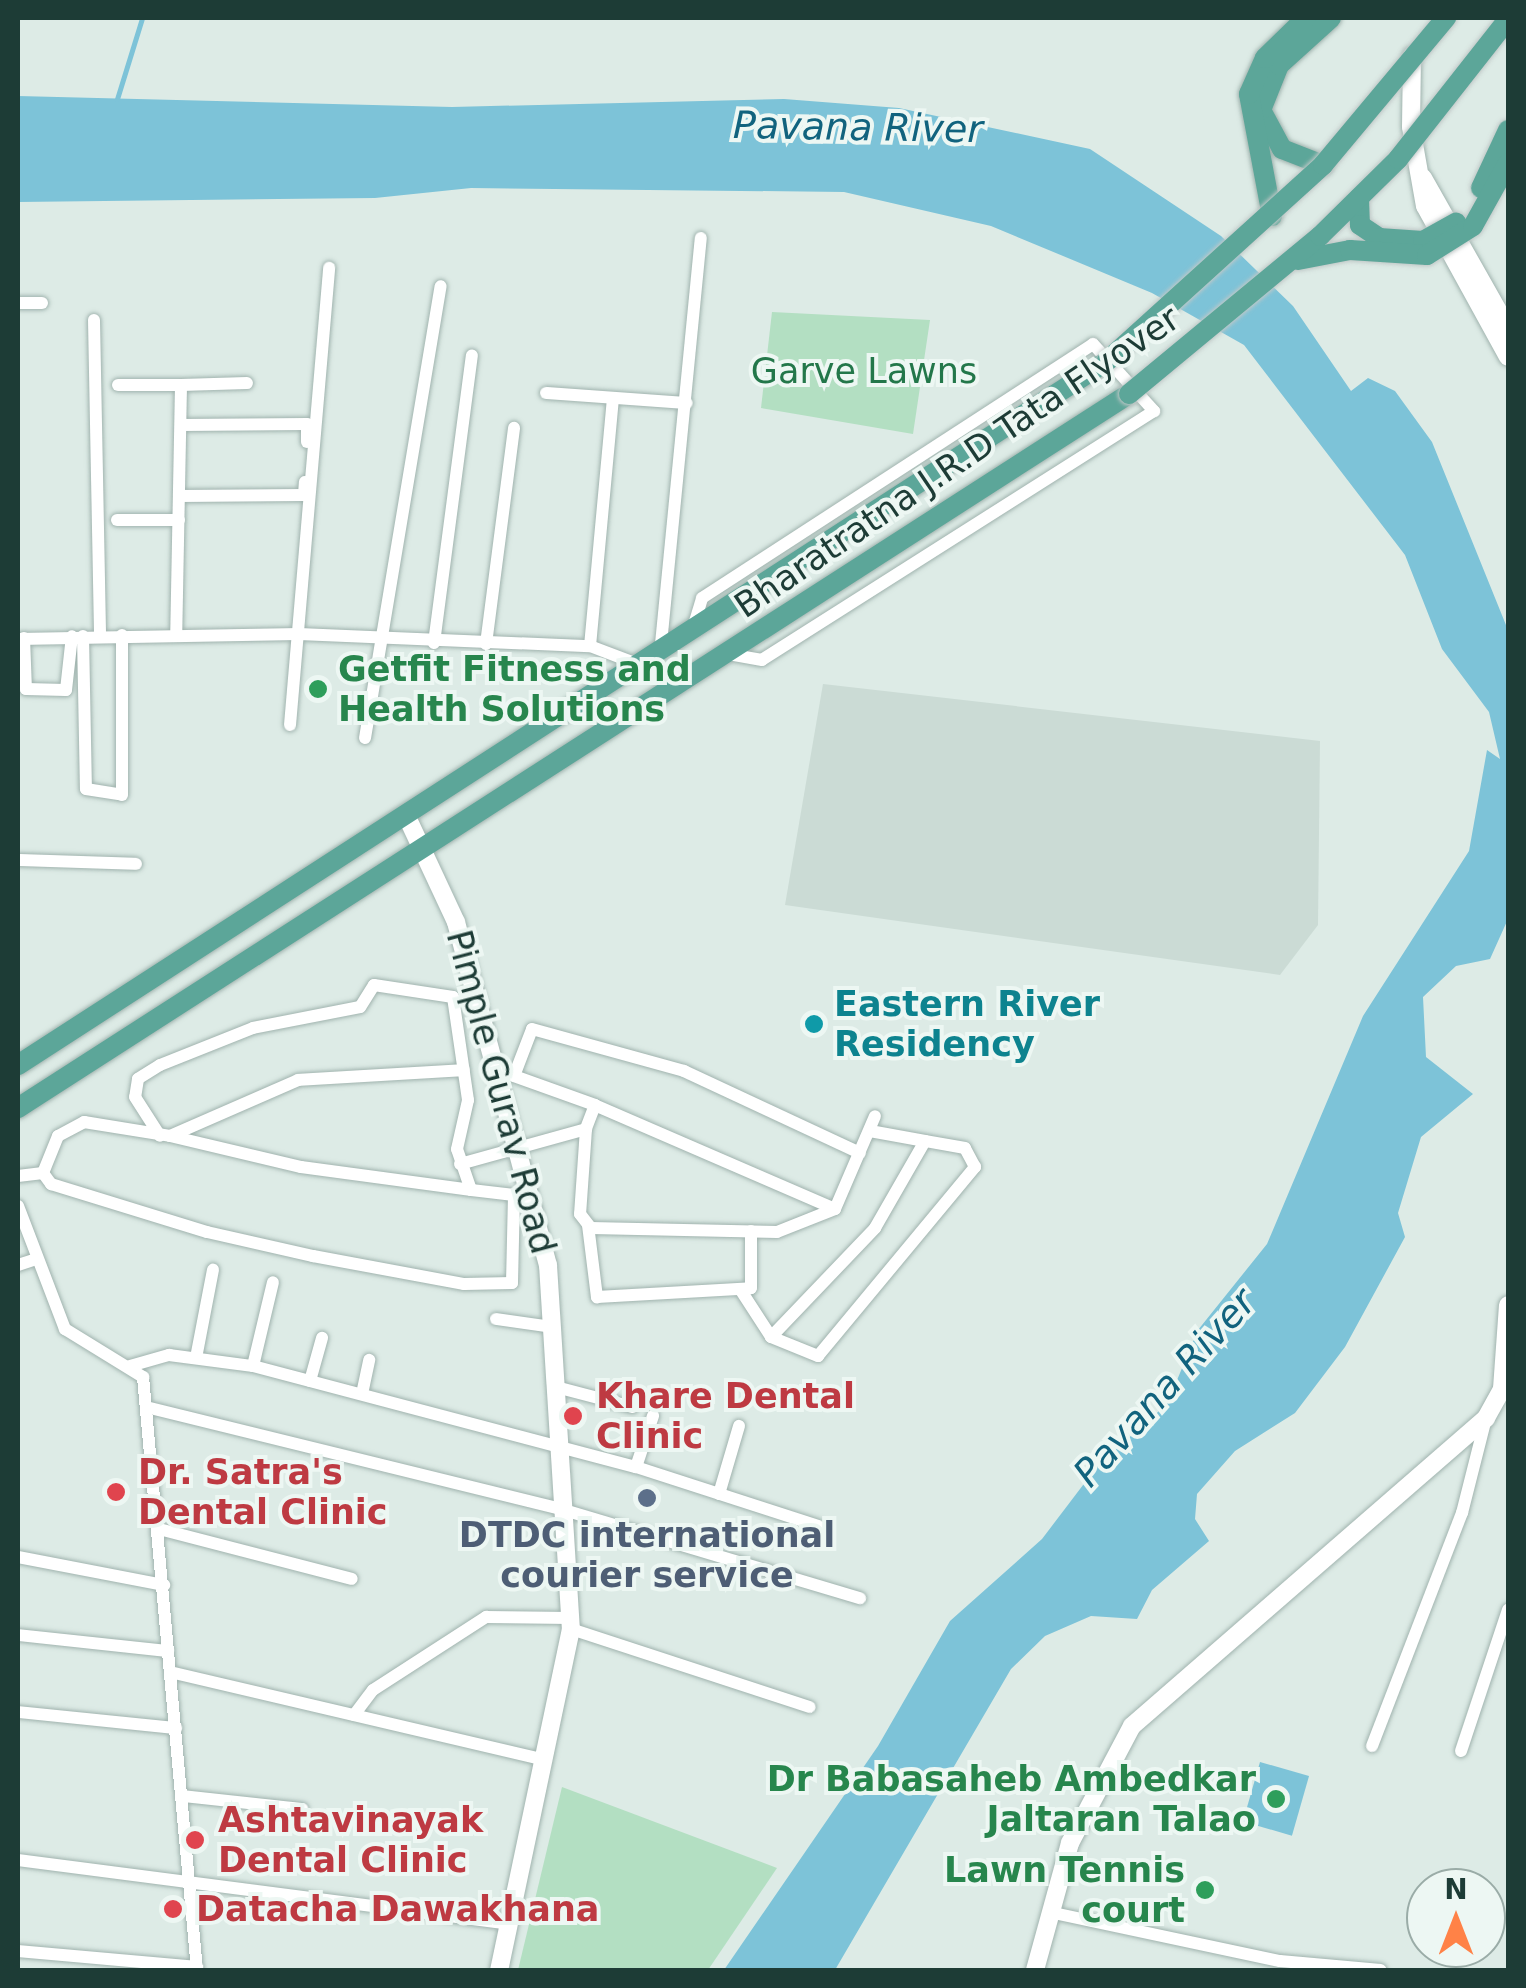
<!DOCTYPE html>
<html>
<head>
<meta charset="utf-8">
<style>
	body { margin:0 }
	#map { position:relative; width:1526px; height:1988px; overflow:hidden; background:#ddebe6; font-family:"DejaVu Sans",sans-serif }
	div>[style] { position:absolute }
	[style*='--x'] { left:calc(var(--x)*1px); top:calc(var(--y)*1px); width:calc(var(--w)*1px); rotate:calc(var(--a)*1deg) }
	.built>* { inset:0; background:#cbdbd5 }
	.green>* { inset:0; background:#b3dfc2 }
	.water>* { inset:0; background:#7dc3d8; transform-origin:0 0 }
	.stream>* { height:5px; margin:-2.5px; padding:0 2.5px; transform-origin:2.5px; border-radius:2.5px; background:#7dc3d8 }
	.roads { filter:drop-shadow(0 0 2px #a0b3ae) drop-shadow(0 0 2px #a0b3ae) }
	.street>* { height:12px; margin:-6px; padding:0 6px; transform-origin:6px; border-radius:6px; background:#fff }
	.secondary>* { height:18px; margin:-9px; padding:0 9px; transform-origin:9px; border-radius:9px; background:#fff }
	.primary>* { height:20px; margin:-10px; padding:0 10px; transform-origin:10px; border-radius:10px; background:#5ca699 }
	.bridges { filter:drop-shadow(0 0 2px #c0c8c7) drop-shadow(0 0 2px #c0c8c7) }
	.primary-bridge>* { height:20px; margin:-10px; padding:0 10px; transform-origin:10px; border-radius:10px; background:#5ca699 }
	.dots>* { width:28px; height:28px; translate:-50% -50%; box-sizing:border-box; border:5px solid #edf7f3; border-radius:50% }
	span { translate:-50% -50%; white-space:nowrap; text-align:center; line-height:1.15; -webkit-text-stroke:8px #edf7f3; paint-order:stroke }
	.park-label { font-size:35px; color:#23774a }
	.street-label { font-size:35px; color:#1d3c36 }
	.leisure-label { font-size:35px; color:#27864d; font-weight:700 }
	.left { translate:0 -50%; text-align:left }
	.right { translate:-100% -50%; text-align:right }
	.culture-label { font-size:35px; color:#0d838f; font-weight:700 }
	.health-label { font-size:35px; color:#be3a42; font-weight:700 }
	.service-label { font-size:35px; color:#4e5e75; font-weight:700 }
	.water-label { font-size:38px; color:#11637e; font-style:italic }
	.frame { position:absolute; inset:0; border:20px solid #1d3c36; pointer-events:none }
	.north { position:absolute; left:1406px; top:1868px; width:100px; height:100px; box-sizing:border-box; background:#edf7f3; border:2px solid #9aaca7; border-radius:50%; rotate:0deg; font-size:28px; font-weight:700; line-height:40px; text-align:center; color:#1d3c36 }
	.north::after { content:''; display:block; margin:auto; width:35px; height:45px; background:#ff8247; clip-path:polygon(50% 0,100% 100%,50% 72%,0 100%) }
</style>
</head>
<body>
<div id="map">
	<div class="built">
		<div style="clip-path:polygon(823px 684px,1320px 741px,1318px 925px,1280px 975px,785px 905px)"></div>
	</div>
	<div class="green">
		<div style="clip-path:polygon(772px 312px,930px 320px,913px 434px,761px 408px)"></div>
		<div style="clip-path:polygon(562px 1787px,777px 1868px,708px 1970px,518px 1970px)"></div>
	</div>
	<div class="water">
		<div style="clip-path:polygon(18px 96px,452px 107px,784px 99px,899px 108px,1090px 149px,1221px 236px,1293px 306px,1351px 391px,1368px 378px,1395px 391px,1432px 442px,1508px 630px,1508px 919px,1490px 959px,1456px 966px,1423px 997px,1426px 1057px,1473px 1094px,1421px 1137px,1398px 1213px,1405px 1237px,1345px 1347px,1295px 1413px,1235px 1451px,1197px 1494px,1195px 1519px,1209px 1541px,1152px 1590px,1137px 1619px,1091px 1616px,1045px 1636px,1011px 1669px,835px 1970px,724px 1970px,878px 1746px,950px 1621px,1042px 1539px,1099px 1464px,1167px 1404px,1198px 1330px,1267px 1244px,1363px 1016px,1469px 851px,1487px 750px,1500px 759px,1489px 712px,1442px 649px,1405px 555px,1244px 345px,1152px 293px,991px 226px,844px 192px,471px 188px,375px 198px,18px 202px)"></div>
		<div style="left:1260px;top:1762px;width:51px;height:62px;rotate:16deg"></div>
	</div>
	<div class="stream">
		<div style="--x:117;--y:99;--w:85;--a:-72.8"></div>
	</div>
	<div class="roads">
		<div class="street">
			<div style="--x:18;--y:303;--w:24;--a:0"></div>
			<div style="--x:94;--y:320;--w:315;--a:88.9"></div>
			<div style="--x:118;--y:385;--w:63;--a:0"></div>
			<div style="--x:181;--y:385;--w:250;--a:91.1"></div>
			<div style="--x:181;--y:385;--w:66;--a:-1.7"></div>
			<div style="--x:546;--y:393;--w:141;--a:4.1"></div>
			<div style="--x:181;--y:425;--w:126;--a:-0.5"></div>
			<div style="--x:307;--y:424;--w:18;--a:90"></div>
			<div style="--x:179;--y:496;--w:125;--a:-0.5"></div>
			<div style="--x:304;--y:495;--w:13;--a:-86"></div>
			<div style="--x:117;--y:520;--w:62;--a:0"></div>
			<div style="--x:693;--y:628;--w:31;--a:-73"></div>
			<div style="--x:702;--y:598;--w:466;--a:-33"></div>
			<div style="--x:1093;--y:344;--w:91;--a:47.7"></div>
			<div style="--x:1154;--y:411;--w:464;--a:147.6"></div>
			<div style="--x:762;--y:660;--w:34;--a:-170"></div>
			<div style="--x:83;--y:636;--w:153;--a:88.9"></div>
			<div style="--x:86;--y:789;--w:36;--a:9"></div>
			<div style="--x:122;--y:795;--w:160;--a:-90"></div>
			<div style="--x:24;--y:638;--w:51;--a:87.8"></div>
			<div style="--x:26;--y:689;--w:40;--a:1.4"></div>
			<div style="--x:66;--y:690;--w:54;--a:-83.7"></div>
			<div style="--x:18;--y:639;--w:281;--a:-1"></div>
			<div style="--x:299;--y:634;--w:291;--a:2.4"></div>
			<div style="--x:590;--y:646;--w:53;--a:20.8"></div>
			<div style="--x:434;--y:643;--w:290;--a:-82.5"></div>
			<div style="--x:486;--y:644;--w:218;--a:-82.6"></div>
			<div style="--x:590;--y:646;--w:249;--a:-84.7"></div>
			<div style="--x:660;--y:654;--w:418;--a:-84.4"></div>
			<div style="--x:290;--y:725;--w:459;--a:-85.1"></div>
			<div style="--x:365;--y:738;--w:458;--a:-80.5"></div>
			<div style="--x:18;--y:860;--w:118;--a:1.9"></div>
			<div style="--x:595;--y:1105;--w:86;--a:-160.3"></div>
			<div style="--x:514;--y:1076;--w:50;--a:-69"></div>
			<div style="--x:532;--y:1029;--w:158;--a:15.4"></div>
			<div style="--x:684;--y:1071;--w:194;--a:25"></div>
			<div style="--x:170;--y:1136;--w:135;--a:13.3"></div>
			<div style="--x:301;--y:1167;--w:172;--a:7.7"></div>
			<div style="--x:460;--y:1164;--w:131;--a:-15.5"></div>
			<div style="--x:586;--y:1129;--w:85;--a:94"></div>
			<div style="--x:580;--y:1214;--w:18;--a:52"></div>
			<div style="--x:591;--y:1228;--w:186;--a:1.2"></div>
			<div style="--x:777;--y:1232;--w:62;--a:-21.6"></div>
			<div style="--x:835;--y:1209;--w:262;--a:-156.6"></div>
			<div style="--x:595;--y:1105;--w:26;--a:111"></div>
			<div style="--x:43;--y:1173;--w:40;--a:-68"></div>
			<div style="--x:58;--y:1136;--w:30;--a:-28"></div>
			<div style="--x:84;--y:1122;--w:87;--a:9.2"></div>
			<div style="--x:170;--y:1136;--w:140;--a:-23.6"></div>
			<div style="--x:298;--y:1080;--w:166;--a:-3.4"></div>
			<div style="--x:18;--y:1176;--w:25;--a:-7"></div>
			<div style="--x:43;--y:1173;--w:14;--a:54"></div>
			<div style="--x:51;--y:1184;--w:163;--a:17.1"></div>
			<div style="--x:207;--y:1232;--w:109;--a:12.8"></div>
			<div style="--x:313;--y:1256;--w:154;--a:10.5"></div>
			<div style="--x:464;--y:1284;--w:48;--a:-1.2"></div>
			<div style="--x:512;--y:1283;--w:88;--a:-88.7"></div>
			<div style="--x:514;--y:1195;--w:43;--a:-173.4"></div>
			<div style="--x:471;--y:1190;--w:43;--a:-108.9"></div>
			<div style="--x:457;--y:1149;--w:50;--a:-77.3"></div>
			<div style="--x:468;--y:1100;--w:104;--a:-98.3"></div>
			<div style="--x:453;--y:997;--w:80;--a:-171.4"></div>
			<div style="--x:374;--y:985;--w:26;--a:122"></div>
			<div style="--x:360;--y:1007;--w:109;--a:168.9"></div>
			<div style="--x:253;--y:1028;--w:100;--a:158.3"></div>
			<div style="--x:160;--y:1065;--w:26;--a:148"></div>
			<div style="--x:138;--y:1079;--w:18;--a:99"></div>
			<div style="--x:135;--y:1097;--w:46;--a:57.3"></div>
			<div style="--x:18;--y:1206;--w:132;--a:69.1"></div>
			<div style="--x:65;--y:1329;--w:92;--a:31.6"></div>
			<div style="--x:143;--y:1377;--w:595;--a:84.8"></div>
			<div style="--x:835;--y:1209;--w:101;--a:-66.7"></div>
			<div style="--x:588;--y:1225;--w:73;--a:82.9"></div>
			<div style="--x:597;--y:1297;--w:154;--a:-3.3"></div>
			<div style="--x:751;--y:1288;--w:57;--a:-90"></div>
			<div style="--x:18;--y:1265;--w:19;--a:-18"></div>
			<div style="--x:740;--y:1289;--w:57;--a:57.1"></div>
			<div style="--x:771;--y:1337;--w:51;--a:22"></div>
			<div style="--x:818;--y:1356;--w:246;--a:-50.3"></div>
			<div style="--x:975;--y:1167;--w:21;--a:-118"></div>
			<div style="--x:965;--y:1148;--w:41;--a:-170.1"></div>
			<div style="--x:496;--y:1319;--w:57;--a:8.1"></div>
			<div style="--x:771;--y:1337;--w:151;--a:-46.3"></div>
			<div style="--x:875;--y:1228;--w:100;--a:-60.1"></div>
			<div style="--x:925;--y:1141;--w:56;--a:-169.7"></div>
			<div style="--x:196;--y:1358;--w:90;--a:-79.1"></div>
			<div style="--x:130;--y:1366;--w:41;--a:-15.8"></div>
			<div style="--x:169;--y:1355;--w:85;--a:7.5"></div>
			<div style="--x:253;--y:1366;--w:396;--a:14.8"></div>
			<div style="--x:636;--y:1467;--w:192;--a:17.9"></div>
			<div style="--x:253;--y:1366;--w:86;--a:-76.6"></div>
			<div style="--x:310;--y:1381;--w:45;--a:-74.4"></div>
			<div style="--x:556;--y:1387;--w:79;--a:14.7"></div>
			<div style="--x:362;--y:1394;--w:35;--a:-78"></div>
			<div style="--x:146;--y:1407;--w:431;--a:13.8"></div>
			<div style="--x:564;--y:1510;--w:309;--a:16.6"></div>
			<div style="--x:636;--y:1467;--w:54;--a:-71.6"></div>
			<div style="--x:719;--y:1494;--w:71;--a:-73.6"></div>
			<div style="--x:159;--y:1529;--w:199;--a:14.5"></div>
			<div style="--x:18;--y:1557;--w:149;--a:10.9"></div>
			<div style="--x:571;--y:1629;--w:251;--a:18.1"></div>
			<div style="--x:18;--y:1635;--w:151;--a:6.1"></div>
			<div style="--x:170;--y:1672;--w:385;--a:13.2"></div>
			<div style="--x:18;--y:1712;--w:159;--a:5.8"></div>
			<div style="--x:354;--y:1715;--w:31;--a:-53"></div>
			<div style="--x:373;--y:1690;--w:135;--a:-32.9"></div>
			<div style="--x:486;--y:1617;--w:85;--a:0.7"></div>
			<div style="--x:1372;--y:1746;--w:250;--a:-68.9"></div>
			<div style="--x:1462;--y:1513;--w:98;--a:-75.8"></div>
			<div style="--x:1461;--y:1751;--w:149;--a:-71.6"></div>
			<div style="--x:183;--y:1796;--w:120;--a:6.2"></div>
			<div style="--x:18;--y:1860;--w:497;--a:7.4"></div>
			<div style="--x:1049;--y:1912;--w:236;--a:12"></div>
			<div style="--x:1280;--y:1961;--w:101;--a:5.1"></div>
			<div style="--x:18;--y:1951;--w:180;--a:5.1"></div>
		</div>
		<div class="secondary">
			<div style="--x:1412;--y:56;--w:71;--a:90.8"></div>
			<div style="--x:1411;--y:127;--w:80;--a:80"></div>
			<div style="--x:1425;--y:206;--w:172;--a:61.2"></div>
			<div style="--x:1423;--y:178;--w:172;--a:60.5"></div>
			<div style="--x:407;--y:817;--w:116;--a:65"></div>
			<div style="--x:456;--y:922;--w:355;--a:75"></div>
			<div style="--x:548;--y:1265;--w:365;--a:86.4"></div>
			<div style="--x:571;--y:1629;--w:349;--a:101.9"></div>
			<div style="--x:1035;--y:1970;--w:132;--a:-74.6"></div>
			<div style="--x:1070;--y:1843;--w:132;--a:-62.1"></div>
			<div style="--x:1132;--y:1726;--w:469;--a:-41"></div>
			<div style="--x:1486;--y:1418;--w:33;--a:-61"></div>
			<div style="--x:1502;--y:1389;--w:84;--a:-85.9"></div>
		</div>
		<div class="primary">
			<div style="--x:1323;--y:165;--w:44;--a:-158.7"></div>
			<div style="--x:1282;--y:149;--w:44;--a:-118.3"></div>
			<div style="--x:1261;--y:110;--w:48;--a:-68.2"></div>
			<div style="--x:1279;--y:65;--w:70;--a:-42.1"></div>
			<div style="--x:1272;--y:216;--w:124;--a:-100.7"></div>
			<div style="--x:1249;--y:94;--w:39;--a:-66"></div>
			<div style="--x:1265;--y:58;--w:57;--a:-44.3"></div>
			<div style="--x:18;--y:1065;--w:1297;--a:-32.88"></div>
			<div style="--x:18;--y:1108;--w:1321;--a:-32.73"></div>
		</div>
	</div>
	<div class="bridges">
		<div class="primary-bridge">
			<div style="--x:1481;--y:188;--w:64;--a:-65"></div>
			<div style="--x:1359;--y:198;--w:27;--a:88"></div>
			<div style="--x:1360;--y:225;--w:23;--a:34"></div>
			<div style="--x:1379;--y:238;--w:44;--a:3.9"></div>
			<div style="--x:1423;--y:241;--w:38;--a:-29"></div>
			<div style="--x:1298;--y:260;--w:53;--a:-10.9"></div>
			<div style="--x:1350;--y:250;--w:77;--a:3.7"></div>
			<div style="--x:1427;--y:255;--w:54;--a:-32.2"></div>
			<div style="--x:1473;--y:226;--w:72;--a:-60.9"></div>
			<div style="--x:1107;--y:361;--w:292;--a:-42.2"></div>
			<div style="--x:1323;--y:165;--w:192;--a:-50.1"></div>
			<div style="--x:1129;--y:394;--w:248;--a:-39.6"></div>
			<div style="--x:1320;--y:236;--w:110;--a:-44.6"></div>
			<div style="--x:1398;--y:159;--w:178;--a:-51.8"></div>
		</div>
	</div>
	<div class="dots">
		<div style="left:318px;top:689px;background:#2e9e5b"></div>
		<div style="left:814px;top:1024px;background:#0f9aa8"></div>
		<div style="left:573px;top:1416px;background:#e0444e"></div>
		<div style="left:116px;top:1492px;background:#e0444e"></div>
		<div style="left:647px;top:1498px;background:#5c6f8a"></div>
		<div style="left:1276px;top:1799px;background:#2e9e5b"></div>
		<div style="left:195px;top:1840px;background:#e0444e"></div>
		<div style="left:1205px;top:1890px;background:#2e9e5b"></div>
		<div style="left:173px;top:1909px;background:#e0444e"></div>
	</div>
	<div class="park-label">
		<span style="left:864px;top:371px">Garve Lawns</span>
	</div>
	<div class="street-label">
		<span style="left:957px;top:462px;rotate:-34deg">Bharatratna J.R.D Tata Flyover</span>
		<span style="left:501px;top:1092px;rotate:75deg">Pimple Gurav Road</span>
	</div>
	<div class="leisure-label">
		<span class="left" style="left:338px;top:689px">Getfit Fitness and<br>Health Solutions</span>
		<span class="right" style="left:1256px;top:1799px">Dr Babasaheb Ambedkar<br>Jaltaran Talao</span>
		<span class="right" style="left:1185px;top:1890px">Lawn Tennis<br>court</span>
	</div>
	<div class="culture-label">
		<span class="left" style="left:834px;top:1024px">Eastern River<br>Residency</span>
	</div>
	<div class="health-label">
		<span class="left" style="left:596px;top:1416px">Khare Dental<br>Clinic</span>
		<span class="left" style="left:138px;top:1492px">Dr. Satra's<br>Dental Clinic</span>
		<span class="left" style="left:218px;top:1840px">Ashtavinayak<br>Dental Clinic</span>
		<span class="left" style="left:196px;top:1909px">Datacha Dawakhana</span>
	</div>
	<div class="service-label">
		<span style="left:647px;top:1555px">DTDC international<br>courier service</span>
	</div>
	<div class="water-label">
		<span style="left:858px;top:128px;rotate:1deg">Pavana River</span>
		<span style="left:1165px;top:1388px;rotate:-48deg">Pavana River</span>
	</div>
	<div class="frame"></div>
	<div class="north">N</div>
</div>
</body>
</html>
